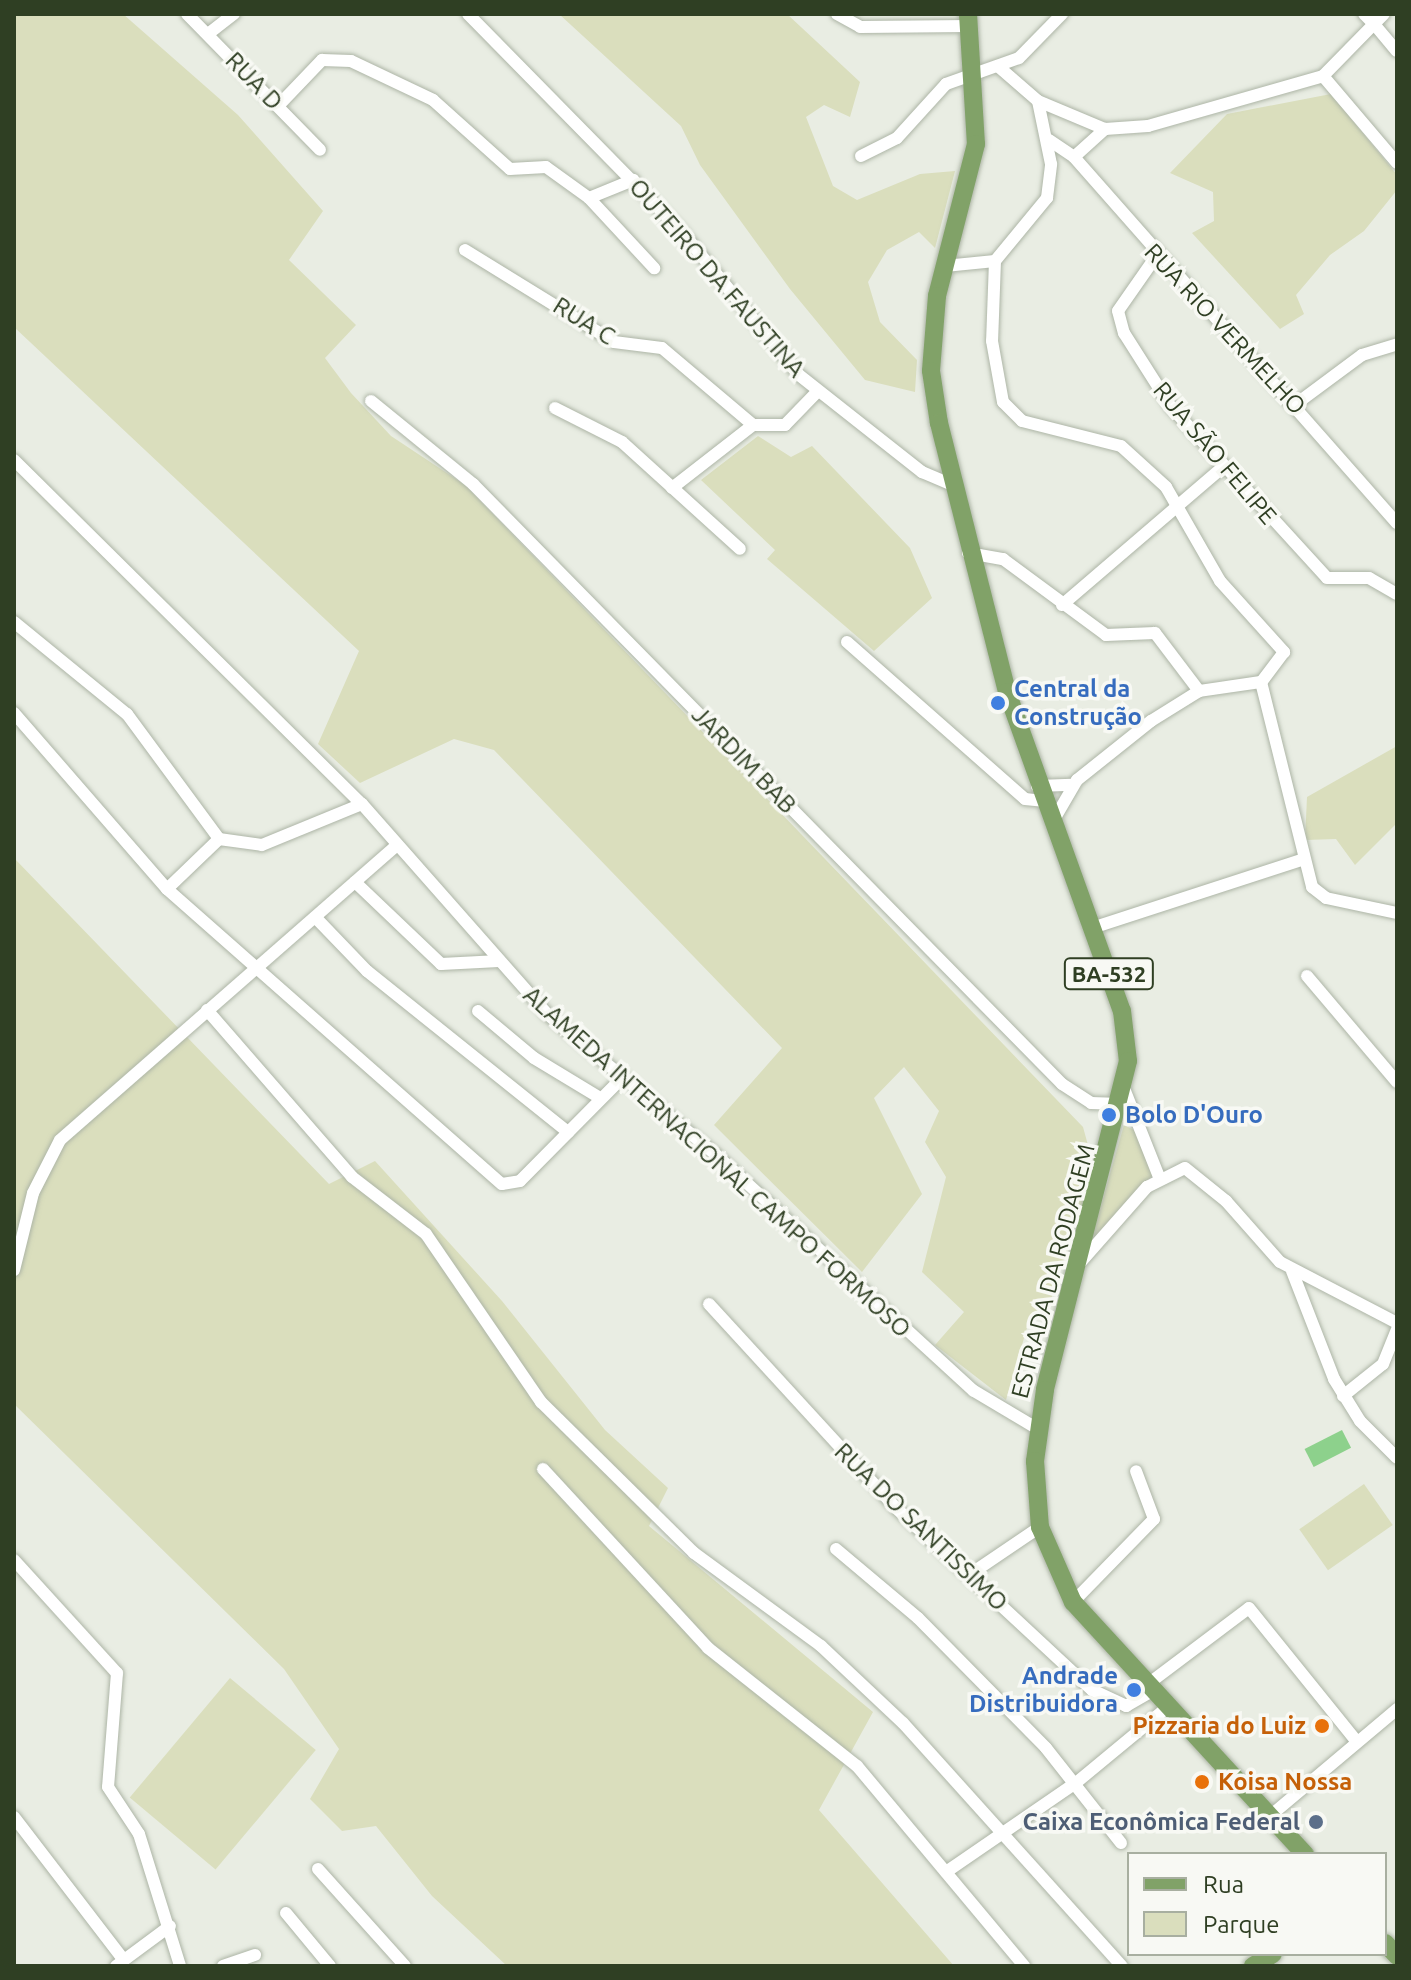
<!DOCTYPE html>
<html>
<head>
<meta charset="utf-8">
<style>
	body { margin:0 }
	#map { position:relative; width:1411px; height:1980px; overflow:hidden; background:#e9ede3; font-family:Ubuntu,sans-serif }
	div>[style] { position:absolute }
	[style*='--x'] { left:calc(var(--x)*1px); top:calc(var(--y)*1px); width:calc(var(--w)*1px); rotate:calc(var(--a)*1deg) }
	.green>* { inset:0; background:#dadebd; transform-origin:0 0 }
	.water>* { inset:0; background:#8dd18c; transform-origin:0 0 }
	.roads { filter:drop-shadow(0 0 2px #adb5a6) drop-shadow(0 0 2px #adb5a6) }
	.street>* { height:12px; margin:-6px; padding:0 6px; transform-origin:6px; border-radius:6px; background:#fff }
	.primary>* { height:18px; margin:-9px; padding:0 9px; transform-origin:9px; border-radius:9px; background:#81a268 }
	.dots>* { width:22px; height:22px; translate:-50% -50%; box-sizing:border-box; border:4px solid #f8f9f4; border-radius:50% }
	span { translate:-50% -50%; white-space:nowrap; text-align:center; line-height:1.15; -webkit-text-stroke:7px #f8f9f4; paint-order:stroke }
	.shield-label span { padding:2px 6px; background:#f8f9f4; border:2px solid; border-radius:6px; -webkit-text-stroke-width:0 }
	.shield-label { font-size:22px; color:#2f3f23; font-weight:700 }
	.street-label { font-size:24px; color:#2f3f23 }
	.shop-label { font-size:24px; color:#366cbe; font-weight:700 }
	.left { translate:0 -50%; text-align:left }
	.right { translate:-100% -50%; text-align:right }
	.food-label { font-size:24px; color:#c56008; font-weight:700 }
	.service-label { font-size:24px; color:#4e5e75; font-weight:700 }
	.frame { position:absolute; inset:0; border:16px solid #2f3f23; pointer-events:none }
	.legend { position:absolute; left:1127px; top:1852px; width:260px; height:104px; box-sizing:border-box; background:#f8f9f4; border:2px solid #a8afa0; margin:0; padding:10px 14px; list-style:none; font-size:24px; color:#2f3f23 }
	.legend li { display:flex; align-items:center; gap:16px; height:40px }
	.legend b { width:40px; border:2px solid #a8afa0 }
</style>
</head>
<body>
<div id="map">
	<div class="green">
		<div style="clip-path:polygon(14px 14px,123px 14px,238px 115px,323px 211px,289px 260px,356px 325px,325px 358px,351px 393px,391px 436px,465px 485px,1083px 1127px,1094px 1167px,1047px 1312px,1029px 1321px,1006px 1400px,935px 1345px,964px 1312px,922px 1272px,946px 1177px,925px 1142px,939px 1111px,904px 1067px,874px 1098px,922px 1194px,862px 1272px,714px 1125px,782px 1048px,494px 750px,454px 739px,360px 783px,318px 744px,359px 651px,14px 327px)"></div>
		<div style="clip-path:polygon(559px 14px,787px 14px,860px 82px,850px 117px,824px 105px,806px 117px,833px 186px,857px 200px,920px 174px,955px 171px,935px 248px,919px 232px,887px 250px,868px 282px,880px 322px,917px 360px,915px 392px,865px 380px,790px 289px,700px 165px,681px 126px)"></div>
		<div style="clip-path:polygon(1331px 94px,1397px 175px,1397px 190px,1364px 231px,1330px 255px,1296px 295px,1304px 314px,1280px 329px,1192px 233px,1214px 221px,1213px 192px,1170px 173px,1227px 114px)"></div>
		<div style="clip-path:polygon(758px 436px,791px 457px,812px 446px,910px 548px,932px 598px,874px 651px,767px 559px,775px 550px,701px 480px)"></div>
		<div style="clip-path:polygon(1397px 746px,1397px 823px,1355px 865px,1336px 839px,1305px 840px,1307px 797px)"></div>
		<div style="clip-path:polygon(14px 858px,329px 1184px,375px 1161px,502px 1301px,605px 1430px,668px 1488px,649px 1526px,873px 1712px,819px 1810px,954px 1966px,507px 1966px,432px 1896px,376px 1826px,342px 1831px,310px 1799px,339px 1749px,284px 1669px,14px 1404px)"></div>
		<div style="clip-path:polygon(1124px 1125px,1134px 1130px,1155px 1172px,1097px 1240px,1092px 1237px)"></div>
		<div style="left:1364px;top:1484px;width:50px;height:79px;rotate:55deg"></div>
		<div style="left:230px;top:1678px;width:112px;height:156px;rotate:40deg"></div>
	</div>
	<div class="water">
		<div style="left:1342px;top:1430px;width:20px;height:42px;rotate:63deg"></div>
	</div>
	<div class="roads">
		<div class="street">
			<div style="--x:187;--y:14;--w:190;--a:45.6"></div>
			<div style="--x:468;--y:14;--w:307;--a:45.5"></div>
			<div style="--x:683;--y:233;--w:183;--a:50.8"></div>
			<div style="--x:799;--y:375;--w:157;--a:38.3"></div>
			<div style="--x:922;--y:472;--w:30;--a:23"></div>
			<div style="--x:837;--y:14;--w:26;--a:29"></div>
			<div style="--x:860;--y:27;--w:109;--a:-0.5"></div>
			<div style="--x:1364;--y:14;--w:14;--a:45"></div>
			<div style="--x:1374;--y:24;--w:14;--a:-45"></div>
			<div style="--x:208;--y:34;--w:33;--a:-38"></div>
			<div style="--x:1000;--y:68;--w:50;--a:41"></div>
			<div style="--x:1038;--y:101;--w:73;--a:22.7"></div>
			<div style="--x:1105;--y:129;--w:43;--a:-4"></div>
			<div style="--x:1148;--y:126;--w:182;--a:-15.9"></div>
			<div style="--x:1323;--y:76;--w:114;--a:49.6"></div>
			<div style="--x:1323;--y:76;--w:73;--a:-45.6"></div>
			<div style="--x:1374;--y:24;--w:35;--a:50"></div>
			<div style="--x:278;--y:106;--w:64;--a:-46.3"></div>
			<div style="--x:322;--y:60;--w:29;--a:2"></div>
			<div style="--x:351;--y:61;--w:91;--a:25.4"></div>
			<div style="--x:433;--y:100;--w:103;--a:41.9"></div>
			<div style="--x:510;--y:169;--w:36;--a:-3"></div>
			<div style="--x:546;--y:167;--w:53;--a:35.8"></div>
			<div style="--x:589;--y:198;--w:48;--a:-22.2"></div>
			<div style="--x:1049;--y:140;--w:30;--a:34"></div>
			<div style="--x:1074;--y:157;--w:488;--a:48.6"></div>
			<div style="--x:861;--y:156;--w:40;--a:-26.6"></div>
			<div style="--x:897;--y:138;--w:73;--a:-47.8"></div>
			<div style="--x:946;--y:84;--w:77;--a:-19.6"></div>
			<div style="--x:1019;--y:58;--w:62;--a:-45.7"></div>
			<div style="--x:1074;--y:157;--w:42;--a:-42.1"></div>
			<div style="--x:589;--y:198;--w:96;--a:47.1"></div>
			<div style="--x:465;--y:250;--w:175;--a:31.7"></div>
			<div style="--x:614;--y:342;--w:48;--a:7.1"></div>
			<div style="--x:662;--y:348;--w:119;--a:40.2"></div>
			<div style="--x:753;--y:425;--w:32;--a:0"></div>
			<div style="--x:785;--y:425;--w:46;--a:-45.9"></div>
			<div style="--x:1157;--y:255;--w:68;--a:124.9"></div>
			<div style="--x:1118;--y:311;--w:23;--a:75"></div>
			<div style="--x:1124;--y:333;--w:88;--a:57.6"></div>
			<div style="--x:1171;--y:407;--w:231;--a:47.6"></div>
			<div style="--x:1327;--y:578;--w:42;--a:0"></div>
			<div style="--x:1369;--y:578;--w:32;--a:30"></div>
			<div style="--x:995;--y:261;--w:80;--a:92.1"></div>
			<div style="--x:992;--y:341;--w:62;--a:79.8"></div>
			<div style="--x:1003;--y:402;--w:27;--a:45"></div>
			<div style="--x:1022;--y:421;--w:102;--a:14.2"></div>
			<div style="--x:1121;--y:446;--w:61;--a:42.3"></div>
			<div style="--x:1166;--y:487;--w:108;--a:60.1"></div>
			<div style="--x:1220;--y:581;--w:96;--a:48"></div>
			<div style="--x:1284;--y:652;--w:38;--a:127"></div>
			<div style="--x:945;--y:266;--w:50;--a:-5.7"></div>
			<div style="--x:995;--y:261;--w:82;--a:-50.5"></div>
			<div style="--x:1047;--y:198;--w:34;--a:-83"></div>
			<div style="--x:1051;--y:164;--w:64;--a:-101.7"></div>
			<div style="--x:371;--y:401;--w:132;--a:39.1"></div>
			<div style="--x:473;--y:484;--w:841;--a:45.53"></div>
			<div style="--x:1062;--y:1084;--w:35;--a:33"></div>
			<div style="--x:1091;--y:1103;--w:30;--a:2"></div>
			<div style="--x:1296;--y:404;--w:82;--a:-36.6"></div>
			<div style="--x:1362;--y:355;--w:37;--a:-17"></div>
			<div style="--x:555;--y:408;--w:75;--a:26.9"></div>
			<div style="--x:622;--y:442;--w:159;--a:42.2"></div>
			<div style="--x:14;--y:460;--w:489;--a:44.7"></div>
			<div style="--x:362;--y:804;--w:280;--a:48.6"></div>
			<div style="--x:547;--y:1014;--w:217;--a:39.8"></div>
			<div style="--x:714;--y:1153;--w:352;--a:42.5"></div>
			<div style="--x:974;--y:1391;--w:74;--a:30.7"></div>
			<div style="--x:672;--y:488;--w:103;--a:-37.9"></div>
			<div style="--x:968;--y:553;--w:36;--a:10"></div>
			<div style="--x:1003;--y:559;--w:128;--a:36.4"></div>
			<div style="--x:1106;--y:635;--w:49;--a:-2.3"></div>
			<div style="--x:1155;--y:633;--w:73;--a:52.8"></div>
			<div style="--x:1062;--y:605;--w:213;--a:-40.6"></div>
			<div style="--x:14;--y:622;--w:146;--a:39.2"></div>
			<div style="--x:127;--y:714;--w:155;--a:53.6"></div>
			<div style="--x:219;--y:839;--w:43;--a:7.9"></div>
			<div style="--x:262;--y:845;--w:108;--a:-22.3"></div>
			<div style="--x:847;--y:642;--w:237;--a:41.4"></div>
			<div style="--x:1025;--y:799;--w:18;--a:6"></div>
			<div style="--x:1261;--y:682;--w:211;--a:76"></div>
			<div style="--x:1312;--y:887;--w:18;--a:38"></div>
			<div style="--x:1326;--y:898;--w:73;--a:11.9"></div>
			<div style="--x:14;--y:713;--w:233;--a:49"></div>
			<div style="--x:167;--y:889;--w:446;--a:41.4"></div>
			<div style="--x:502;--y:1184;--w:18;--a:-9"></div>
			<div style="--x:520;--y:1181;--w:146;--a:-45.3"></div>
			<div style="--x:1037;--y:786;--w:35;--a:-2"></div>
			<div style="--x:1052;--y:823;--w:50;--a:-59.8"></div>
			<div style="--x:1077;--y:780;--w:95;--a:-38.6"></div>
			<div style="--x:1151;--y:721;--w:57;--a:-32"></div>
			<div style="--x:1199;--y:691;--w:63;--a:-8.3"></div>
			<div style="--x:355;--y:882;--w:119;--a:43.6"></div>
			<div style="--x:441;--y:964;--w:58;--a:-3"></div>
			<div style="--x:167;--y:889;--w:72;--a:-43.9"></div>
			<div style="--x:316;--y:918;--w:74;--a:46.1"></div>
			<div style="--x:367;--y:971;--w:258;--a:38.7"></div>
			<div style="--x:1092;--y:928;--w:220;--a:-18"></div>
			<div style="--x:1307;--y:976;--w:139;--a:49.7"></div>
			<div style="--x:207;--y:1010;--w:221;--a:49"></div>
			<div style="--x:352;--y:1177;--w:93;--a:37.6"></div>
			<div style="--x:426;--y:1234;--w:204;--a:55.6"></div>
			<div style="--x:541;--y:1402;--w:215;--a:44.6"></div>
			<div style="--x:694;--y:1553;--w:157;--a:36.2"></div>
			<div style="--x:821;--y:1646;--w:112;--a:43.2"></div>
			<div style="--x:903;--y:1723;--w:327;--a:48"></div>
			<div style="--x:478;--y:1011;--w:73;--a:40"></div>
			<div style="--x:534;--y:1058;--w:77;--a:31.2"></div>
			<div style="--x:1125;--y:1091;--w:92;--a:68.4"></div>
			<div style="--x:1079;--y:1264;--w:103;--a:-48.6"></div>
			<div style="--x:1147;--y:1187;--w:42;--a:-26.6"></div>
			<div style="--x:1185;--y:1168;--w:53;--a:38.8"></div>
			<div style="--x:1226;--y:1201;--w:81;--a:48.5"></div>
			<div style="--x:1280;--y:1262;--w:132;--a:27.5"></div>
			<div style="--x:14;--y:1270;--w:79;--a:-76.1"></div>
			<div style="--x:33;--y:1193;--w:59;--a:-63"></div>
			<div style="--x:60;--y:1140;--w:448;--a:-41.2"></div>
			<div style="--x:1292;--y:1271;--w:116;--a:68.7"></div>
			<div style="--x:1334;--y:1379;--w:49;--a:58.2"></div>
			<div style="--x:1360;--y:1421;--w:52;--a:45"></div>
			<div style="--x:709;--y:1304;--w:275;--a:47.5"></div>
			<div style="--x:895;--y:1507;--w:269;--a:42.9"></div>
			<div style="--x:1092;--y:1690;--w:38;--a:25"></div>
			<div style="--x:1126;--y:1706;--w:32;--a:-30"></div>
			<div style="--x:1343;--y:1396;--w:51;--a:-38.7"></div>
			<div style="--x:1383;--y:1364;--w:38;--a:-68"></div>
			<div style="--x:543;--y:1469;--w:243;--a:47.3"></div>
			<div style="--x:708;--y:1648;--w:190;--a:38.4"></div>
			<div style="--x:857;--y:1766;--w:261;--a:50.1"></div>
			<div style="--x:836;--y:1549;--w:107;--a:40.1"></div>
			<div style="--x:918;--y:1618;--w:182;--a:45.4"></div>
			<div style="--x:1046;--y:1748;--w:121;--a:51.7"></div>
			<div style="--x:14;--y:1560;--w:153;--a:47.7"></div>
			<div style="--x:117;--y:1673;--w:114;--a:94.5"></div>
			<div style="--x:108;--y:1787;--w:56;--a:56.6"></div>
			<div style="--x:139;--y:1834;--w:138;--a:72.7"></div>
			<div style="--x:969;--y:1575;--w:86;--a:-34.1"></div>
			<div style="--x:1073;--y:1602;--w:116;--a:-45.7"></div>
			<div style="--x:1154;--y:1519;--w:51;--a:-110.6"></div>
			<div style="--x:1148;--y:1684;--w:126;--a:-37"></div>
			<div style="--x:1249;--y:1608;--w:172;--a:51.1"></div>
			<div style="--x:1270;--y:1816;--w:166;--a:-40.1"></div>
			<div style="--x:14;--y:1817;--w:179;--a:52.5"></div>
			<div style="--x:318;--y:1869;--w:130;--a:48.1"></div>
			<div style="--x:946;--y:1872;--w:159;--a:-34.5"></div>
			<div style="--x:1077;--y:1782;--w:121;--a:-39.6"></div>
			<div style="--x:286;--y:1913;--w:69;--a:50.3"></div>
			<div style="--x:116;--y:1966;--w:67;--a:-36.5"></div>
			<div style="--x:223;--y:1966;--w:34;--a:-19"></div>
		</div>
		<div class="primary">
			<div style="--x:968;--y:14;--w:130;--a:86.5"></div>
			<div style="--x:976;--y:144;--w:157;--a:104.4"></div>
			<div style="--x:937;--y:296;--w:75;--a:94.6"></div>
			<div style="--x:931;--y:371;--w:53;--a:81.3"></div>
			<div style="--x:939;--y:423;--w:277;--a:75.8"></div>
			<div style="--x:1007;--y:692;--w:339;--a:70.2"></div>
			<div style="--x:1122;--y:1011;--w:50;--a:83.2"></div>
			<div style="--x:1128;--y:1061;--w:339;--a:104.2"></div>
			<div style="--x:1045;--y:1390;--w:72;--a:98"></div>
			<div style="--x:1035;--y:1461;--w:66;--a:85.7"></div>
			<div style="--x:1040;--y:1527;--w:82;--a:66.3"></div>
			<div style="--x:1073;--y:1602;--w:343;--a:47.4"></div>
			<div style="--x:1385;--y:1943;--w:18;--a:47"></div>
			<div style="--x:1253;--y:1966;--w:23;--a:-31"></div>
		</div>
	</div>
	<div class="dots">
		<div style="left:998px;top:703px;background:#3f7fe0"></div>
		<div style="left:1109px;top:1115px;background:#3f7fe0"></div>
		<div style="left:1134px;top:1690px;background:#3f7fe0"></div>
		<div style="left:1322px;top:1726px;background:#e8710a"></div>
		<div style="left:1202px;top:1782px;background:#e8710a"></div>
		<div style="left:1316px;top:1822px;background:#5c6f8a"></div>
	</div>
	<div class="shield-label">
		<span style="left:1109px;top:974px">BA-532</span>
	</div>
	<div class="street-label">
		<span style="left:254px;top:81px;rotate:46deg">RUA D</span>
		<span style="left:717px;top:278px;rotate:49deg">OUTEIRO DA FAUSTINA</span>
		<span style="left:584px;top:321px;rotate:32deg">RUA C</span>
		<span style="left:1225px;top:329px;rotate:47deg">RUA RIO VERMELHO</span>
		<span style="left:1215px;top:453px;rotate:50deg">RUA SÃO FELIPE</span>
		<span style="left:744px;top:760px;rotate:46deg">JARDIM BAB</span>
		<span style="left:717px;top:1162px;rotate:42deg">ALAMEDA INTERNACIONAL CAMPO FORMOSO</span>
		<span style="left:1053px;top:1271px;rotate:-75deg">ESTRADA DA RODAGEM</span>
		<span style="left:921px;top:1527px;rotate:44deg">RUA DO SANTISSIMO</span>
	</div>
	<div class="shop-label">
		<span class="left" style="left:1014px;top:703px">Central da<br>Construção</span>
		<span class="left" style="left:1125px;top:1115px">Bolo D'Ouro</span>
		<span class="right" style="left:1118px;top:1690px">Andrade<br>Distribuidora</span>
	</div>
	<div class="food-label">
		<span class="right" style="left:1306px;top:1726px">Pizzaria do Luiz</span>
		<span class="left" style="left:1218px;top:1782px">Koisa Nossa</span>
	</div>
	<div class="service-label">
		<span class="right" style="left:1300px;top:1822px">Caixa Econômica Federal</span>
	</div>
	<div class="frame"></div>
	<ul class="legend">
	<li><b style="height:10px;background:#81a268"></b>Rua</li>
	<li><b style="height:22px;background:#dadebd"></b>Parque</li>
	</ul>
</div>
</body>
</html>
